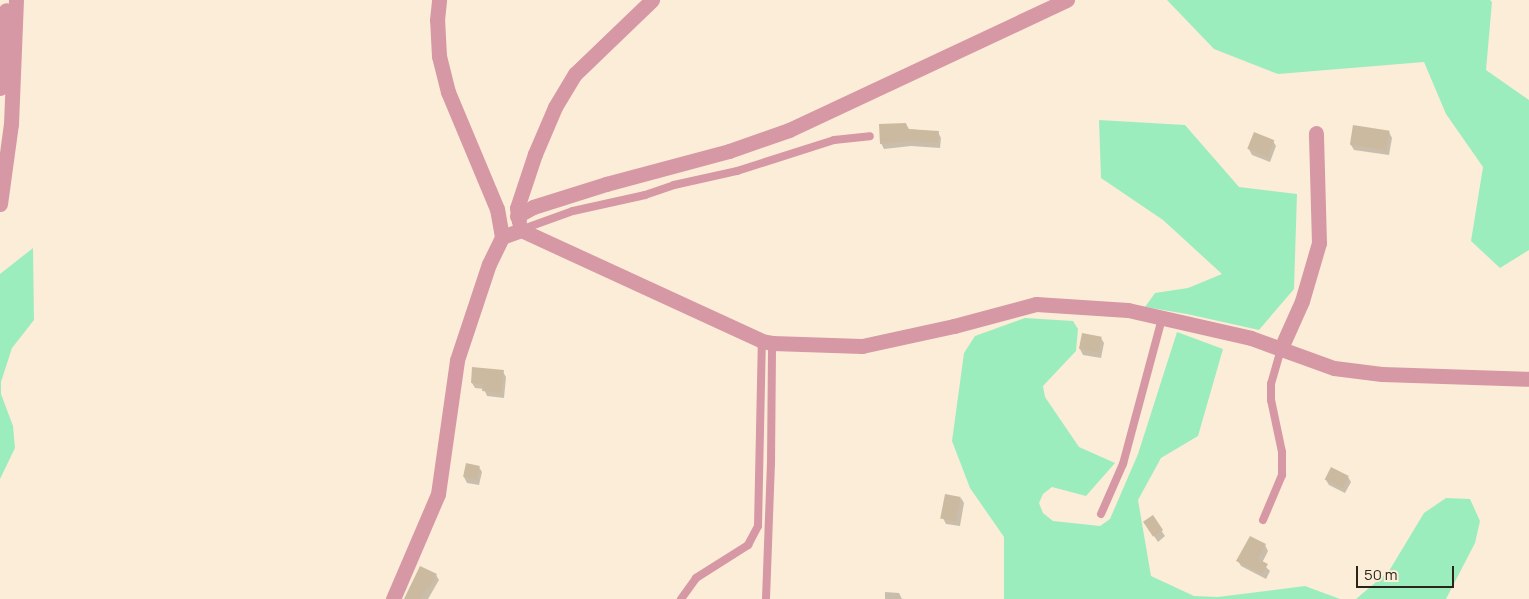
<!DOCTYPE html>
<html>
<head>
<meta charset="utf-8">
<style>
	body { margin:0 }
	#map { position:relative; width:1529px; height:599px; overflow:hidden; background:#fcedd8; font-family:Manrope,sans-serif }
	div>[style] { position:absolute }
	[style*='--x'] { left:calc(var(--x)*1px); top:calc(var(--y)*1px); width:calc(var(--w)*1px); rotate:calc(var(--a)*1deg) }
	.green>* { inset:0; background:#9cedbe }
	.shadow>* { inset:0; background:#0003 }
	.building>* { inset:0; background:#ccbaa0; transform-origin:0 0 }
	.service>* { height:8px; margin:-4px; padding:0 4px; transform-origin:4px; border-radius:4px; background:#d698a5 }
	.minor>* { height:15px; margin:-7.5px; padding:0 7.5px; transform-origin:7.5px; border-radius:7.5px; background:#d698a5 }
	span { translate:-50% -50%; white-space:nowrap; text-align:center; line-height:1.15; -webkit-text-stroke:5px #fcedd8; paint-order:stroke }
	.scale { position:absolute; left:1356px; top:566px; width:98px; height:22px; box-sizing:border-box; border:2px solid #2b241a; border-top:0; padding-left:6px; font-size:15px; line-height:18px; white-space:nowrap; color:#2b241a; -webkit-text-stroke:4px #fcedd8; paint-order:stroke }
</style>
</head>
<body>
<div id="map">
	<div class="green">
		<div style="clip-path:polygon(1167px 0,1490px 0,1492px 2px,1486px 70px,1529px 100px,1529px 250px,1500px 268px,1471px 241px,1483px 167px,1446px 114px,1424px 62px,1278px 74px,1214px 49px)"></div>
		<div style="clip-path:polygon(1099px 120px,1185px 125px,1239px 187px,1297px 194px,1294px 289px,1259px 330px,1187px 314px,1145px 307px,1155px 293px,1188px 288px,1222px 274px,1163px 220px,1101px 178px)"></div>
		<div style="clip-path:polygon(33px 248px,34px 320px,12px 348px,1px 382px,1px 394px,13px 426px,15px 448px,0 479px,0 274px)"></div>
		<div style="clip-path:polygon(1025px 318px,1073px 321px,1078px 329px,1076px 351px,1043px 386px,1045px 397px,1079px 447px,1115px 463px,1086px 496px,1052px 487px,1043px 494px,1039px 503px,1043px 513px,1053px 521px,1100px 526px,1110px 519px,1138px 454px,1177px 332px,1223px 349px,1198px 436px,1161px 458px,1138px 500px,1151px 576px,1194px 596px,1218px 597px,1305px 586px,1340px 599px,1004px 599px,1004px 537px,970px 488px,952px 441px,964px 353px,975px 336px)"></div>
		<div style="clip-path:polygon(1446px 498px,1470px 499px,1480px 521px,1475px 543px,1446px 599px,1356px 599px,1389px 571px,1424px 513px)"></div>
	</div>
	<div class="shadow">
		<div style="clip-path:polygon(906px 124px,909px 129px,938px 132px,941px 138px,940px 148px,911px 146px,884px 149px,881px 143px)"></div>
		<div style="clip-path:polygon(1389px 132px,1392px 138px,1389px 155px,1354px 150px,1351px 145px)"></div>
		<div style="clip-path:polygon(1273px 141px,1276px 146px,1270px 162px,1252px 155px,1249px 149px)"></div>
		<div style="clip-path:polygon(1101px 338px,1104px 343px,1101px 358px,1083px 355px,1080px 349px)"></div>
		<div style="clip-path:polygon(503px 372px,506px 377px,504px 398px,487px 396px,484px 389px,475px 388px,472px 383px)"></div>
		<div style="clip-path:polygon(479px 467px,482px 472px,479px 485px,467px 483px,464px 477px)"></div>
		<div style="clip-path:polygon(1348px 477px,1351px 482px,1345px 493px,1329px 485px,1326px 480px)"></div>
		<div style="clip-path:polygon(961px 498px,964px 503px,960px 526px,946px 524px,943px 518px)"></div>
		<div style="clip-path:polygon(1152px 517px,1165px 536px,1158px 542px,1148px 527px)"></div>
		<div style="clip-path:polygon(1265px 545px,1268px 551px,1262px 563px,1270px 571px,1266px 579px,1241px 566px,1238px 561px)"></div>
		<div style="clip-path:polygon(436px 575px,439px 580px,428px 599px,405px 599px)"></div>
		<div style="clip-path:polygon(885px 592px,899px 593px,902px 599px,885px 599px)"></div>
	</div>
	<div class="building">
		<div style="clip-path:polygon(906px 123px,907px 129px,939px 131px,938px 143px,907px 141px,880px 144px,879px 124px)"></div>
		<div style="left:1353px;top:125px;width:37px;height:20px;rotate:9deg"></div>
		<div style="left:1254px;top:132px;width:22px;height:18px;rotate:22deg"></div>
		<div style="left:1082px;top:333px;width:20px;height:16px;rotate:11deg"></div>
		<div style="clip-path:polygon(472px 367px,504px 370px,501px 393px,482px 391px,483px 384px,471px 383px)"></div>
		<div style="left:466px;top:463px;width:14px;height:14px;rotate:12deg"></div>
		<div style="left:1331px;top:467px;width:20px;height:14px;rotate:27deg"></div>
		<div style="left:945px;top:494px;width:16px;height:25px;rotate:11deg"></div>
		<div style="left:1153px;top:515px;width:18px;height:12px;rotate:56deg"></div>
		<div style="clip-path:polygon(1250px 536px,1266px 544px,1258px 559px,1268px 564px,1262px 574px,1236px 561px)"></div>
		<div style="clip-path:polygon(420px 566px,437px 574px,429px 589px,427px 588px,421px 599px,404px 599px)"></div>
	</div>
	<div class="service">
		<div style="--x:523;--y:229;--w:53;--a:-19.8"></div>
		<div style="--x:573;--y:211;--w:74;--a:-12.5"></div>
		<div style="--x:645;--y:195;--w:31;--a:-19"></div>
		<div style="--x:674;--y:185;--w:65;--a:-12.5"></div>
		<div style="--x:737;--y:171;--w:102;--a:-17.7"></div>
		<div style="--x:834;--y:140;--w:36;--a:-6"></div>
		<div style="--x:1101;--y:514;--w:55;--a:-66.3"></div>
		<div style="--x:1123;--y:464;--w:151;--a:-75"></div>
		<div style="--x:1263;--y:520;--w:49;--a:-67.1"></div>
		<div style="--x:1282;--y:475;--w:23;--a:-90"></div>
		<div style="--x:1282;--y:452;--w:53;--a:-101.9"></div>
		<div style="--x:1271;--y:400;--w:16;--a:-90"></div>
		<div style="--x:1271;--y:384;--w:37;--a:-74"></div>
		<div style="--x:681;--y:599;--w:26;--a:-54"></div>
		<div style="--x:696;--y:578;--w:62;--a:-32.4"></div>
		<div style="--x:748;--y:545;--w:21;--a:-62"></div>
		<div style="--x:758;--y:526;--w:185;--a:-88.8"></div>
		<div style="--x:766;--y:599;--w:135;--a:-87.9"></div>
		<div style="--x:771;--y:464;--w:121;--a:-89.5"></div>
	</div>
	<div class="minor">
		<div style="--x:0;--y:88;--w:78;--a:-85.6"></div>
		<div style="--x:0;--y:204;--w:81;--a:-82.2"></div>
		<div style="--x:11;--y:124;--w:124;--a:-87.7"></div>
		<div style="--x:517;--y:216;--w:18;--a:-29"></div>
		<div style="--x:533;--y:207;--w:77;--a:-17.5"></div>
		<div style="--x:606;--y:184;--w:127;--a:-15"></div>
		<div style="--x:729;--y:151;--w:64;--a:-19.3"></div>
		<div style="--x:789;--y:130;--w:307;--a:-25.1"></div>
		<div style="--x:519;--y:222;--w:14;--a:-98"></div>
		<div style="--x:517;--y:208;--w:57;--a:-71.6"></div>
		<div style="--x:535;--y:154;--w:51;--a:-66.9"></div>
		<div style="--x:555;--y:107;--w:39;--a:-59"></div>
		<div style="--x:575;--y:74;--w:107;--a:-43.9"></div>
		<div style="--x:502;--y:237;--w:20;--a:-20"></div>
		<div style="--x:521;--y:230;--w:265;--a:24.7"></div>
		<div style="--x:762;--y:341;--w:10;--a:11"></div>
		<div style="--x:772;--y:343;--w:90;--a:1.9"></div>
		<div style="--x:862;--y:346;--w:94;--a:-12.3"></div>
		<div style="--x:954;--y:326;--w:85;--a:-15"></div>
		<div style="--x:1036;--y:304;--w:92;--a:3.7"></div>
		<div style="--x:1128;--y:310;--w:126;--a:12.8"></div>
		<div style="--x:1251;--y:338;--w:88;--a:19.9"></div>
		<div style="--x:1334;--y:368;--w:48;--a:7.1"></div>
		<div style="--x:1382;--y:374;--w:147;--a:1.9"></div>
		<div style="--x:1281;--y:348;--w:51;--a:-65.9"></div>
		<div style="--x:1302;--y:301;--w:60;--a:-73.7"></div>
		<div style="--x:1319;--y:243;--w:110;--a:-91.6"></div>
		<div style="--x:393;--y:599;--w:114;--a:-66.8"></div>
		<div style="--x:438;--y:494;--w:135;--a:-81.9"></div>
		<div style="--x:457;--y:360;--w:101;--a:-71.6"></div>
		<div style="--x:489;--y:264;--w:30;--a:-64"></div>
		<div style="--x:502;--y:237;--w:28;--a:-100"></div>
		<div style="--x:497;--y:209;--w:127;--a:-112.7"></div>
		<div style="--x:448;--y:92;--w:37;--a:-104"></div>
		<div style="--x:439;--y:56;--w:36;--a:-93"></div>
		<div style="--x:437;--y:20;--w:20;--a:-84"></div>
	</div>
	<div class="scale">50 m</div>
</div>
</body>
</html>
